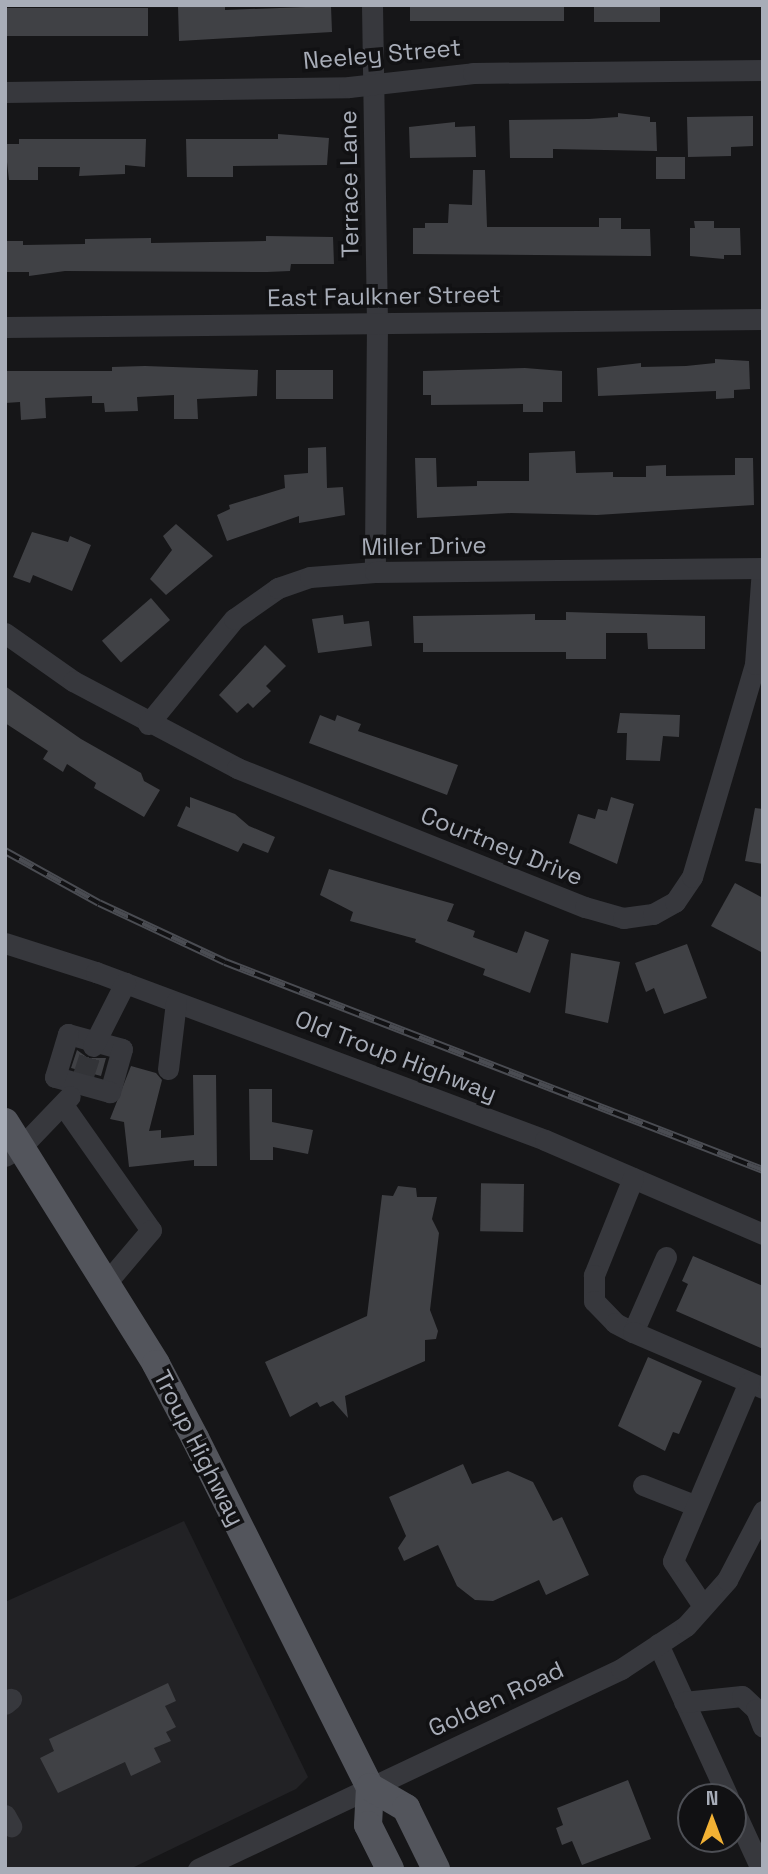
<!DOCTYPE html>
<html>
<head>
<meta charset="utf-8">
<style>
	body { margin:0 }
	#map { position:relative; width:768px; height:1874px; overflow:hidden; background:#161618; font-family:"Space Grotesk",sans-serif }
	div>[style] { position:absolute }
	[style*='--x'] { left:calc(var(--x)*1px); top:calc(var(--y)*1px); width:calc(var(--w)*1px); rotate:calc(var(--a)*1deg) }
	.built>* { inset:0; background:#222225 }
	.building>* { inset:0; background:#404145; transform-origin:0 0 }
	.minor-tunnel>* { height:21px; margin-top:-10.5px; transform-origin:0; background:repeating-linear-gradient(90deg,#333438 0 21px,transparent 0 31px) }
	.minor>* { height:21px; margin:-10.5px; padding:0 10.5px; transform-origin:10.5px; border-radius:10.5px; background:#37383d }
	.major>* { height:28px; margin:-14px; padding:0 14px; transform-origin:14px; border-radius:14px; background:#53555c }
	.rail>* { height:8px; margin-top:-4px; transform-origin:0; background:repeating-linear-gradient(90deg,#111113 0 16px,#4a4c52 0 32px); box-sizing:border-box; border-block:2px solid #4a4c52 }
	span { translate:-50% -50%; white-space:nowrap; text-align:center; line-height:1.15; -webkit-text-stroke:7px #111113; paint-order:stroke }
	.street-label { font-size:24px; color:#a8adb8 }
	.frame { position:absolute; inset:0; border:7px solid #a8adb8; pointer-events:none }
	.north { position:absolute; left:677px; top:1783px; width:70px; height:70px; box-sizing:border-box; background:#111113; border:2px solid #4d4f55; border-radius:50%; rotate:0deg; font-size:19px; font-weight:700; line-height:28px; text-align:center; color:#a8adb8 }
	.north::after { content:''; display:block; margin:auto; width:24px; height:32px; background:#f2b134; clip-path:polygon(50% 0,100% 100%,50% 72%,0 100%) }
</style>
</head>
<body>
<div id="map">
	<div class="built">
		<div style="clip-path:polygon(184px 1521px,308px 1777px,296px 1789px,130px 1869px,5px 1869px,5px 1602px)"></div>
	</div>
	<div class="building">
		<div style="clip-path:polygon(225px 5px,225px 10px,331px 6px,332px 32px,179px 41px,178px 6px)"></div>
		<div style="left:410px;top:5px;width:154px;height:16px"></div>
		<div style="left:594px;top:5px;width:66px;height:17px"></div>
		<div style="left:5px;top:8px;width:143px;height:28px"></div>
		<div style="clip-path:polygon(618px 113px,650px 117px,650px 122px,656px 122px,657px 151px,553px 149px,553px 158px,510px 158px,509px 120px,589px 119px,618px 117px)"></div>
		<div style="clip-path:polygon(753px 116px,753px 146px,731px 147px,731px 156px,688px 157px,687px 117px)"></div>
		<div style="clip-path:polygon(455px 122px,455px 127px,475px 126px,476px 157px,410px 158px,409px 127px)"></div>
		<div style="clip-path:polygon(278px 134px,329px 138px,327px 165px,233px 166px,233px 177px,187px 177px,186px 139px,278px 139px)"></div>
		<div style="clip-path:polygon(19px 139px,146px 139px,145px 167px,125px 165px,125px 174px,79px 176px,80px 167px,38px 167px,38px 180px,9px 180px,5px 144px,19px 144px)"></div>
		<div style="left:685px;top:157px;width:22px;height:29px;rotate:90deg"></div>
		<div style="clip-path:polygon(473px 170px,485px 170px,487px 227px,599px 227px,599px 218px,621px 218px,621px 229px,650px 229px,651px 256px,413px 254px,413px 228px,425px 228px,425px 223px,448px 223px,449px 204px,472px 205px)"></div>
		<div style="clip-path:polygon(694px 221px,714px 221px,714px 228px,740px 228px,741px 255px,724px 255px,724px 259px,690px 256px,690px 228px,695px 228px)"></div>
		<div style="clip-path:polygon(266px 236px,333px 237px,334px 264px,291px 264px,290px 271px,267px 272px,65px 271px,29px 276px,29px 272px,5px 272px,5px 241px,23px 241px,23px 245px,85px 244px,85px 239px,151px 238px,151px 243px,266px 241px)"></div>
		<div style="clip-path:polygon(715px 359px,749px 361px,750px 389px,734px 390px,734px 398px,716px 399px,716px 391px,598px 396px,597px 368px,641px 363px,641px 367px,686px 366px,715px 363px)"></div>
		<div style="clip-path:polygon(145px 366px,258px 370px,257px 396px,197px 399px,198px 419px,174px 419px,174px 395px,137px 397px,138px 411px,105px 412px,104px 403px,92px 403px,92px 396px,45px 398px,46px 418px,21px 420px,20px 402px,5px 403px,5px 371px,112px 371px,112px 367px)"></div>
		<div style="clip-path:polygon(525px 368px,562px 371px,562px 402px,543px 402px,543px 412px,523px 412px,523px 404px,431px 405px,431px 395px,423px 395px,423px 371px)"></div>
		<div style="left:333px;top:370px;width:29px;height:57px;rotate:90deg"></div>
		<div style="clip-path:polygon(326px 447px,327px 488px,343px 487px,345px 515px,299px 523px,299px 516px,227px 541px,217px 515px,230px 509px,229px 505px,285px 488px,284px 475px,308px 473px,308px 448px)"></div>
		<div style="clip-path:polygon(575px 451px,576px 473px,613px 472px,613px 477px,646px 477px,646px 466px,666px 465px,666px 476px,735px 475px,735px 458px,753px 458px,754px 505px,597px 515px,511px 513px,417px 518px,415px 458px,436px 458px,437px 487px,477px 486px,477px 481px,529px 481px,529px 453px)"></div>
		<div style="clip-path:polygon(176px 524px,213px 556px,166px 595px,150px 579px,172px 550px,163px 536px)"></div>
		<div style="clip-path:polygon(32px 532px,68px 542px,70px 536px,91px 545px,72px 591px,33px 575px,30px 583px,13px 577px)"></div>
		<div style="left:151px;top:598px;width:29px;height:65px;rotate:49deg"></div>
		<div style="clip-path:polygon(566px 612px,705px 616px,705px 649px,648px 649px,647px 633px,606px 633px,606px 659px,566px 659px,566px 652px,423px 652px,423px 643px,414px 643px,413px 616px,535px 614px,535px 620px,566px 620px)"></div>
		<div style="clip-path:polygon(343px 615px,344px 624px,369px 621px,372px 646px,318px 653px,312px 619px)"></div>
		<div style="clip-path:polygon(265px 645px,286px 666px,266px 686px,271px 691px,253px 708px,248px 703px,237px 713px,219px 695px)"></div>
		<div style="clip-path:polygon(5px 686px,81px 739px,141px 773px,144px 781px,160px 790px,144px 817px,94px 788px,96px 783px,67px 764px,63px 772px,43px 759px,48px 751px,5px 723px)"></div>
		<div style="clip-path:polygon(620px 713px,680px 715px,679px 737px,663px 736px,660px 761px,626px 760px,627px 733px,617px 733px)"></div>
		<div style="clip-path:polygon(320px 715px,335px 721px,337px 715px,361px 724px,358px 731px,458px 765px,447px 795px,309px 743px)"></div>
		<div style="clip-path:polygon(190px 797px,235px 814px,249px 826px,275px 837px,268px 853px,243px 843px,238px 852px,177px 826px,186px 806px,190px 808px)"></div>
		<div style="clip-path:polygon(611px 797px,634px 804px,617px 864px,569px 843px,578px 814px,595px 819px,598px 809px,607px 811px)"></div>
		<div style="clip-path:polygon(755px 808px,763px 809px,763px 864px,745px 861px)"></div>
		<div style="clip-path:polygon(329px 869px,454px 904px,447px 921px,475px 931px,473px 937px,517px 953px,525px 931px,549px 940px,530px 993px,483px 975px,485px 969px,415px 942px,416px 939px,350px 921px,353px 912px,320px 895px)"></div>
		<div style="clip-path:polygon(735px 883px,763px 898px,763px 953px,711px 926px)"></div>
		<div style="clip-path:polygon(687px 944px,707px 998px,664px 1014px,654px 988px,646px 992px,635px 963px)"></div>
		<div style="clip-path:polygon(571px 953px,620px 962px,608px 1023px,565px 1013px)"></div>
		<div style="clip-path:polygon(77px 1050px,88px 1058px,106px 1058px,101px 1076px,71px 1068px)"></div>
		<div style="clip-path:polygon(131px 1066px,156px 1073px,162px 1080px,149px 1131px,161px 1130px,161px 1138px,194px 1135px,193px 1075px,216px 1075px,217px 1166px,194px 1166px,194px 1160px,129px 1167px,124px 1122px,110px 1119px)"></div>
		<div style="clip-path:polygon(249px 1089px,272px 1089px,272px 1122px,313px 1130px,308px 1154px,273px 1147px,273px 1160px,250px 1160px)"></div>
		<div style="left:524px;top:1184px;width:48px;height:43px;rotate:91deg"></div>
		<div style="clip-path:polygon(398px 1186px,416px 1188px,417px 1197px,437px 1197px,432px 1219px,439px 1233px,430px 1310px,438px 1331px,436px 1339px,425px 1340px,425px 1361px,345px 1396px,348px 1418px,333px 1401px,320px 1407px,317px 1402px,290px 1417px,265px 1362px,367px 1316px,382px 1195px,393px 1196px)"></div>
		<div style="clip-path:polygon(693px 1256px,763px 1286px,763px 1349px,676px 1311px,688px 1284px,682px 1281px)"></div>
		<div style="clip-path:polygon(648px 1357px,702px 1381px,679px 1434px,673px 1432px,665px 1451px,618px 1426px)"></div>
		<div style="clip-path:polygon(463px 1464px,472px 1484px,508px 1471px,533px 1482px,553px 1521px,562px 1517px,589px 1575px,546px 1595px,539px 1580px,493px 1601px,475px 1600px,457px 1586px,438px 1545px,404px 1561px,398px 1548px,406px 1536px,389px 1497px)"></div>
		<div style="clip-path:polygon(168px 1683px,176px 1701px,165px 1706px,176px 1727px,166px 1732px,171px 1741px,154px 1748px,161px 1762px,131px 1776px,125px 1762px,58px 1793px,40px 1758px,54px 1751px,49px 1739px)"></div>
		<div style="clip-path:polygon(628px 1780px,651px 1839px,582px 1865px,572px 1841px,562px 1845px,556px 1828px,563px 1825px,557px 1808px)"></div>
	</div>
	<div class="minor-tunnel">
		<div style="--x:83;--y:1077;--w:33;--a:-72"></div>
	</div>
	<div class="minor">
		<div style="--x:372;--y:5;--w:318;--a:89.1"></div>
		<div style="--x:377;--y:323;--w:249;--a:90.5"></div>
		<div style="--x:5;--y:92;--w:344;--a:-0.8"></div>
		<div style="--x:349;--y:87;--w:125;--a:-6.4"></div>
		<div style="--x:473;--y:73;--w:290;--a:-0.6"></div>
		<div style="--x:5;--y:327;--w:758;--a:-0.6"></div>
		<div style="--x:5;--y:633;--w:83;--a:35.2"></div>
		<div style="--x:73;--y:681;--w:186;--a:27.9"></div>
		<div style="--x:237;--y:768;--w:375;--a:21.8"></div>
		<div style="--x:585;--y:907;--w:40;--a:16"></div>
		<div style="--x:623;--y:918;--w:30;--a:-8"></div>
		<div style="--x:653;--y:914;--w:25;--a:-29"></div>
		<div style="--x:675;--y:902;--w:30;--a:-56"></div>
		<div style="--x:692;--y:877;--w:222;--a:-73.5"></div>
		<div style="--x:755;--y:664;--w:96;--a:-85.8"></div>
		<div style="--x:148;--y:724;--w:136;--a:-50.7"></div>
		<div style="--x:234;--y:619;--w:54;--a:-35.2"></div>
		<div style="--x:278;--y:588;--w:34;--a:-19"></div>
		<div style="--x:310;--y:577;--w:65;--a:-4.4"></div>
		<div style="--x:375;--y:572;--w:388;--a:-0.6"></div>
		<div style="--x:5;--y:943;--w:96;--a:17.7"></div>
		<div style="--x:96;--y:972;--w:479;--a:20.5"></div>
		<div style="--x:545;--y:1140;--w:237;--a:23.3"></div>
		<div style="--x:68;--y:1034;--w:56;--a:15.5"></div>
		<div style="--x:122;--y:1049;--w:45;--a:105.6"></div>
		<div style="--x:110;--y:1092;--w:57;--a:-164.7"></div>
		<div style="--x:55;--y:1077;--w:45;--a:-73.2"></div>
		<div style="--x:93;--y:1046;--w:71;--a:-63.1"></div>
		<div style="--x:168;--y:1069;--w:67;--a:-83.2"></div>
		<div style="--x:63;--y:1105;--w:153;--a:54.9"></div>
		<div style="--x:151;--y:1230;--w:70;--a:130.3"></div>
		<div style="--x:5;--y:1156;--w:20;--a:-30"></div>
		<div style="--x:22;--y:1146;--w:69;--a:-46.2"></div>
		<div style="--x:633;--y:1178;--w:105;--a:111.9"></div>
		<div style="--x:594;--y:1275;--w:26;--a:90"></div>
		<div style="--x:594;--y:1301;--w:30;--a:46"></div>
		<div style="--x:615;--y:1323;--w:20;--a:27"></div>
		<div style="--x:633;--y:1332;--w:82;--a:-66.3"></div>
		<div style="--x:633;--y:1332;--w:142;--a:23.3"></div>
		<div style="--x:643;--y:1485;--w:55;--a:21.4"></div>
		<div style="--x:703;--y:1606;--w:54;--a:-123.7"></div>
		<div style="--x:673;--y:1561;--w:194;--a:-67"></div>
		<div style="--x:658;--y:1644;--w:168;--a:65.4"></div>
		<div style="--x:684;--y:1702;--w:58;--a:-5.9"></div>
		<div style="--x:742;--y:1696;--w:19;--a:43"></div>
		<div style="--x:756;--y:1709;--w:19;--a:69"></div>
		<div style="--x:5;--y:1704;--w:8;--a:-40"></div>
		<div style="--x:733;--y:1808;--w:67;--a:65.3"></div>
		<div style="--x:5;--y:1815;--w:13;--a:61"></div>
		<div style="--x:198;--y:1869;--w:468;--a:-25.3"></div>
		<div style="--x:621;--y:1669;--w:78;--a:-33.5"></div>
		<div style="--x:686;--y:1626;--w:62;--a:-48.3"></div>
		<div style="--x:727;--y:1580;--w:78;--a:-62.4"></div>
	</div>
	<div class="major">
		<div style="--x:5;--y:1122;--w:285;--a:58"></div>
		<div style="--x:156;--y:1364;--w:84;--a:62.2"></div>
		<div style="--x:195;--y:1438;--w:390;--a:63.4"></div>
		<div style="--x:370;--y:1787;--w:38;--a:93"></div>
		<div style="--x:368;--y:1825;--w:49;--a:63.4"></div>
		<div style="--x:370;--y:1787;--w:42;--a:30.3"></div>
		<div style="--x:406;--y:1808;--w:68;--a:63.8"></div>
	</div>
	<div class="rail">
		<div style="--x:5;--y:851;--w:107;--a:29"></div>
		<div style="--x:99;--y:903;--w:139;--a:25.1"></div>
		<div style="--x:225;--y:962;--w:577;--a:21.14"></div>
	</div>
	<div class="street-label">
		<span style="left:382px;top:54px;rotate:-5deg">Neeley Street</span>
		<span style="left:349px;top:184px;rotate:-91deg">Terrace Lane</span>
		<span style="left:384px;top:296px;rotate:-1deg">East Faulkner Street</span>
		<span style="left:424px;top:546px;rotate:-1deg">Miller Drive</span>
		<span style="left:502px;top:846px;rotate:22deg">Courtney Drive</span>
		<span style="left:396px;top:1056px;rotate:21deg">Old Troup Highway</span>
		<span style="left:199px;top:1448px;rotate:63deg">Troup Highway</span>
		<span style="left:496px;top:1699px;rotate:-25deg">Golden Road</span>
	</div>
	<div class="frame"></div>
	<div class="north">N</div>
</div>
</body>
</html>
